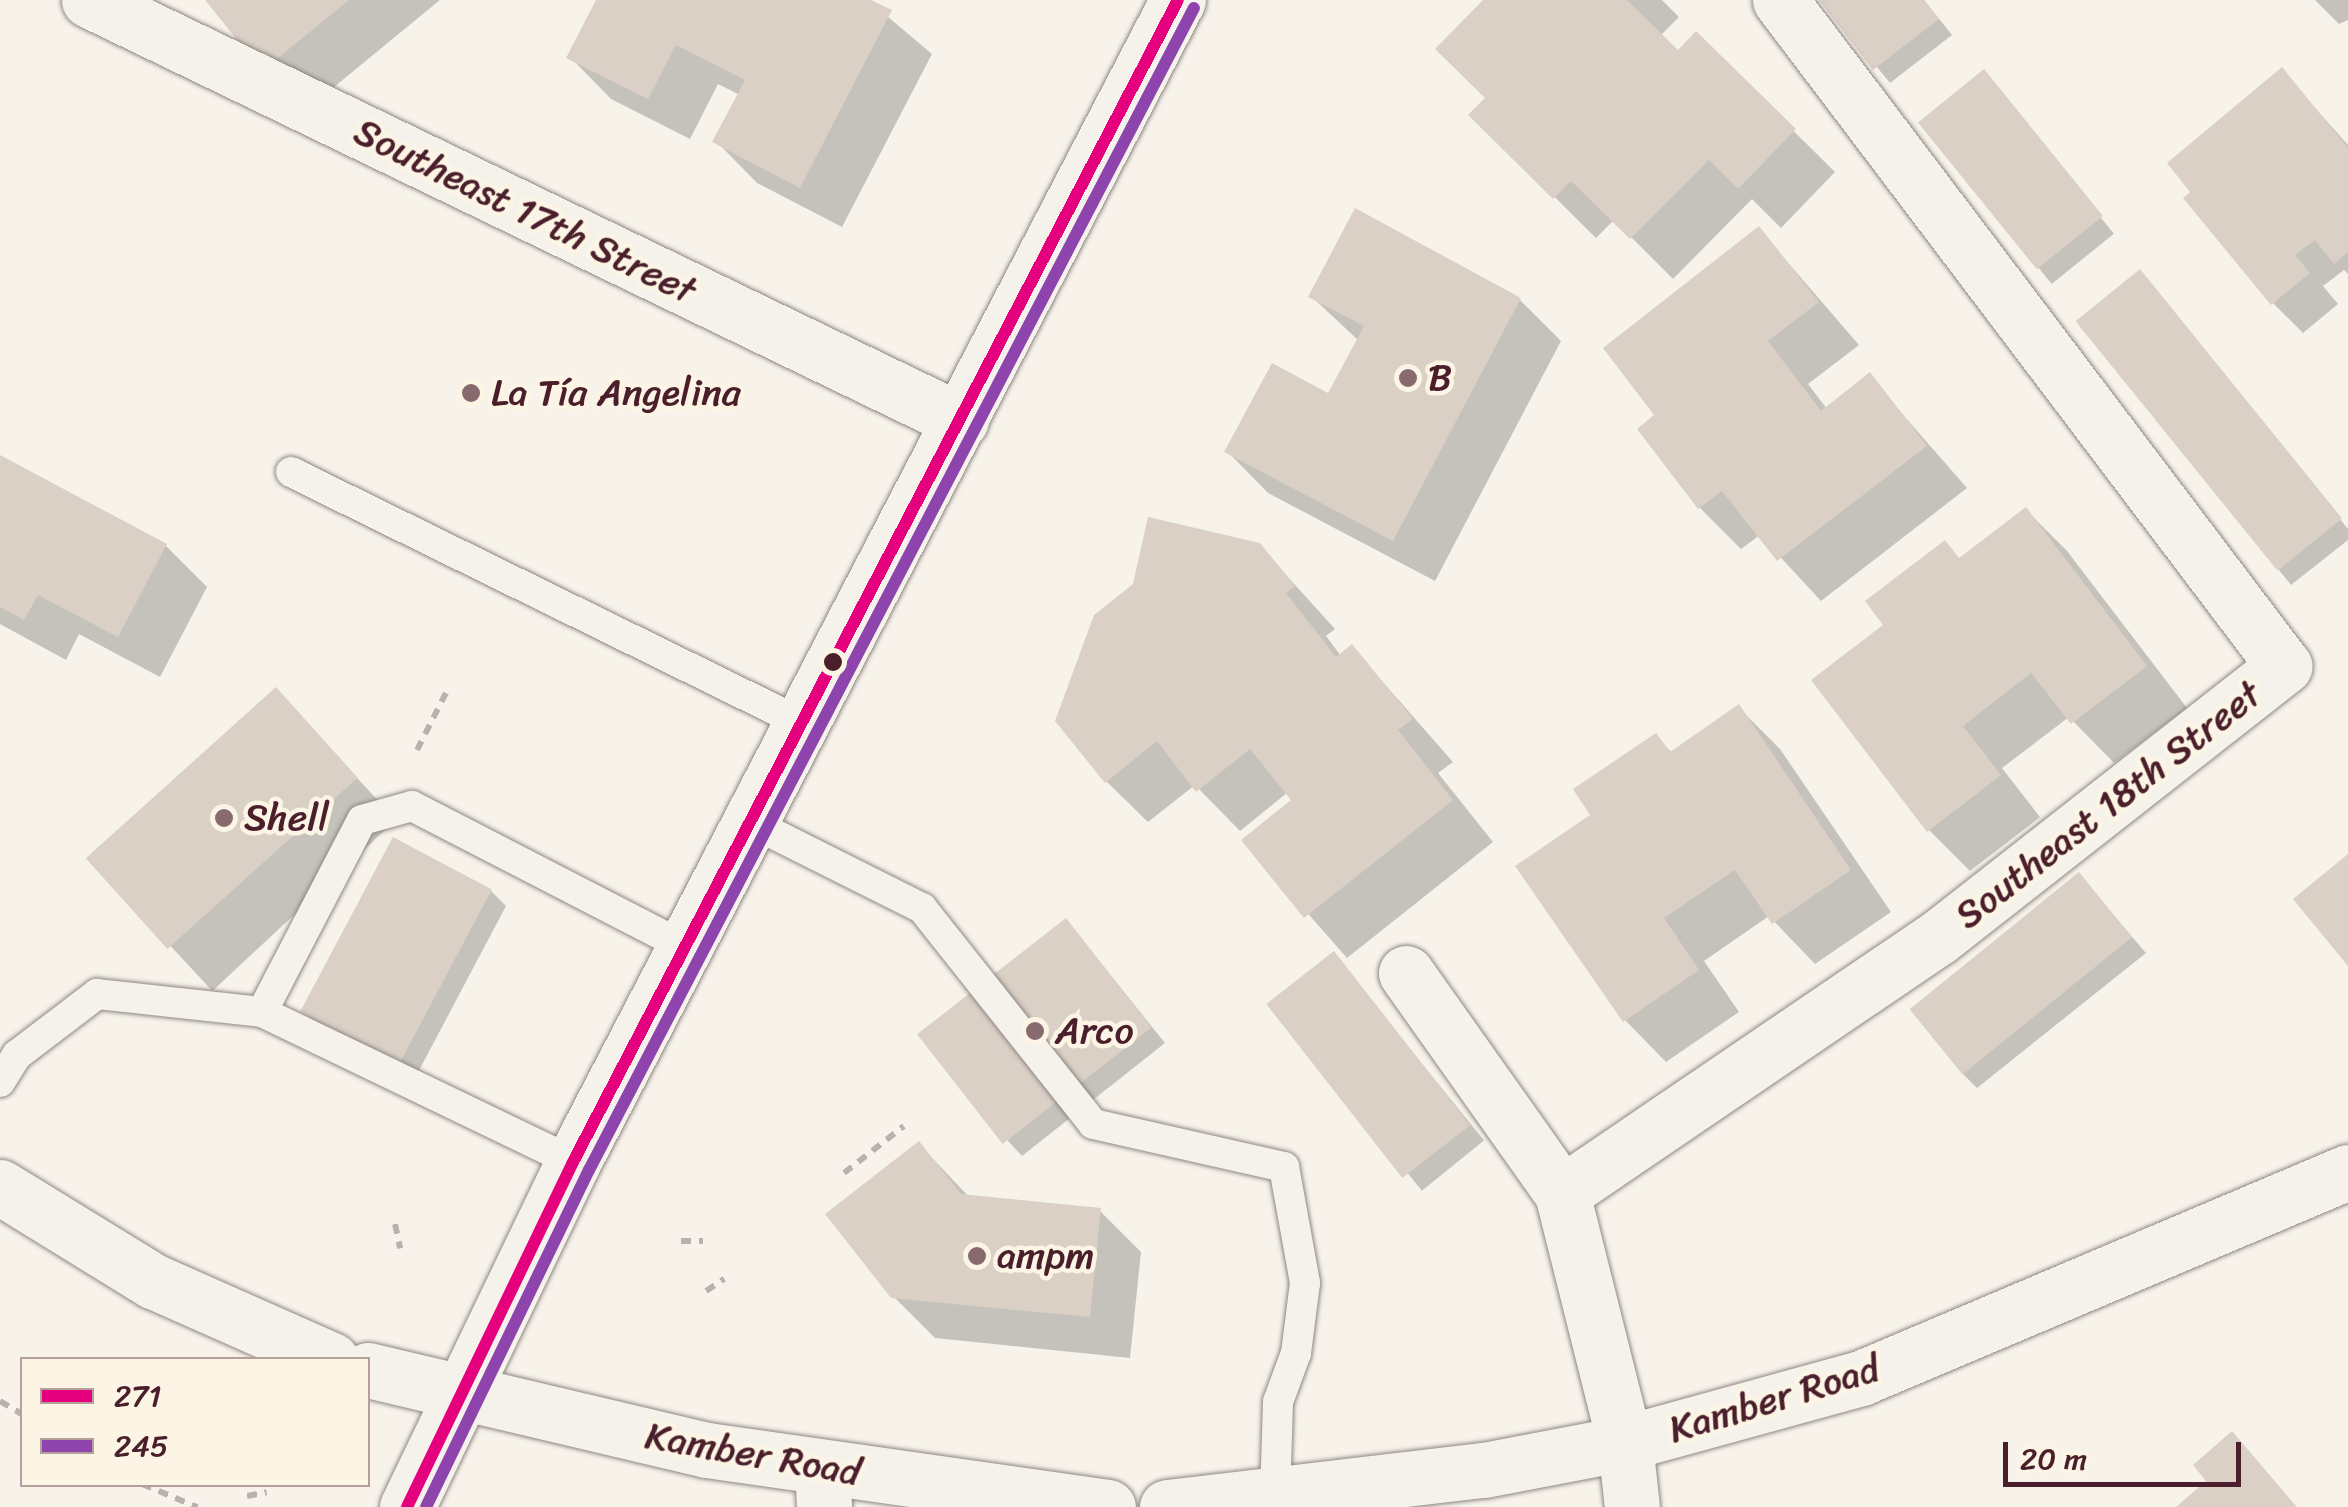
<!DOCTYPE html>
<html>
<head>
<meta charset="utf-8">
<style>
	body { margin:0 }
	#map { position:relative; width:2348px; height:1507px; overflow:hidden; background:#f7f3ea; font-family:Sriracha,sans-serif }
	div>[style] { position:absolute }
	[style*='--x'] { left:calc(var(--x)*1px); top:calc(var(--y)*1px); width:calc(var(--w)*1px); rotate:calc(var(--a)*1deg) }
	.shadow>* { inset:0; background:#0003; transform-origin:0 0 }
	.building>* { inset:0; background:#dad0c6; transform-origin:0 0 }
	.path>* { height:6px; margin-top:-3px; transform-origin:0; background:repeating-linear-gradient(90deg,#b8b1ae 0 10px,transparent 0 18px) }
	.roads { filter:drop-shadow(0 0 2px #908684) drop-shadow(0 0 2px #908684) }
	.lane>* { height:30px; margin:-15px; padding:0 15px; transform-origin:15px; border-radius:15px; background:#f5f2ec }
	.street>* { height:55px; margin:-27.5px; padding:0 27.5px; transform-origin:27.5px; border-radius:27.5px; background:#f5f2ec }
	.secondary>* { height:55px; margin:-27.5px; padding:0 27.5px; transform-origin:27.5px; border-radius:27.5px; background:#f5f2ec }
	.bus-1>* { height:12px; margin:-6px; padding:0 6px; transform-origin:6px; border-radius:6px; background:#e5007d }
	.bus-2>* { height:12px; margin:-6px; padding:0 6px; transform-origin:6px; border-radius:6px; background:#8e44ad }
	.dots>* { width:28px; height:28px; translate:-50% -50%; box-sizing:border-box; border:5px solid #fcf5e5; border-radius:50% }
	span { translate:-50% -50%; white-space:nowrap; text-align:center; line-height:1.15; -webkit-text-stroke:9px #fcf5e5; paint-order:stroke }
	.street-label { font-size:38px; color:#4a1f2b }
	.poi-label { font-size:38px; color:#4a1f2b }
	.left { translate:0 -50%; text-align:left }
	.legend { position:absolute; left:20px; top:1357px; width:350px; height:130px; box-sizing:border-box; background:#fcf5e5; border:2px solid #b59f9b; margin:0; padding:12px 18px; list-style:none; font-size:30px; color:#4a1f2b }
	.legend li { display:flex; align-items:center; gap:20px; height:50px }
	.legend b { width:50px; border:2px solid #b59f9b }
	.scale { position:absolute; left:2003px; top:1442px; width:238px; height:45px; box-sizing:border-box; border:5px solid #4a1f2b; border-top:0; padding-left:12px; font-size:30px; line-height:35px; white-space:nowrap; color:#4a1f2b; -webkit-text-stroke:8px #fcf5e5; paint-order:stroke }
</style>
</head>
<body>
<div id="map">
	<div class="shadow">
		<div style="clip-path:polygon(208px 0,440px 0,306px 110px)"></div>
		<div style="clip-path:polygon(599px 0,868px 0,932px 54px,842px 227px,757px 183px,716px 141px,740px 95px,718px 84px,690px 139px,611px 99px,570px 57px)"></div>
		<div style="clip-path:polygon(1487px 0,1662px 0,1679px 17px,1660px 36px,1678px 53px,1696px 34px,1835px 172px,1781px 228px,1752px 199px,1673px 279px,1614px 220px,1596px 238px,1472px 115px,1488px 99px)"></div>
		<div style="clip-path:polygon(1822px 0,1924px 0,1952px 35px,1890px 83px)"></div>
		<div style="clip-path:polygon(2315px 0,2348px 0,2348px 20px,2339px 24px)"></div>
		<div style="clip-path:polygon(2282px 71px,2348px 145px,2348px 274px,2344px 270px,2323px 286px,2338px 304px,2303px 333px,2273px 303px)"></div>
		<div style="left:1983px;top:72px;width:208px;height:80px;rotate:51deg"></div>
		<div style="clip-path:polygon(1759px 229px,1859px 345px,1808px 384px,1827px 409px,1869px 376px,1967px 488px,1821px 601px,1760px 535px,1741px 549px,1700px 508px,1658px 416px)"></div>
		<div style="clip-path:polygon(2140px 272px,2348px 529px,2348px 540px,2291px 585px,2078px 321px)"></div>
		<div style="clip-path:polygon(1311px 296px,1520px 300px,1561px 341px,1435px 581px,1268px 493px,1227px 451px,1330px 397px,1359px 341px)"></div>
		<div style="clip-path:polygon(0 458px,166px 546px,207px 587px,160px 677px,79px 634px,66px 660px,0 624px)"></div>
		<div style="clip-path:polygon(2026px 510px,2067px 551px,2187px 708px,2114px 763px,2069px 717px,2002px 768px,2040px 817px,1970px 871px,1929px 830px,1887px 626px)"></div>
		<div style="clip-path:polygon(1259px 545px,1335px 629px,1326px 636px,1341px 656px,1352px 647px,1453px 762px,1438px 773px,1493px 842px,1347px 958px,1244px 841px,1294px 800px,1288px 792px,1240px 831px,1195px 785px,1148px 822px,1106px 781px)"></div>
		<div style="left:276px;top:691px;width:176px;height:251px;rotate:47deg"></div>
		<div style="clip-path:polygon(1739px 708px,1780px 749px,1891px 912px,1815px 964px,1769px 916px,1704px 961px,1739px 1012px,1666px 1062px,1625px 1020px,1594px 815px,1656px 736px,1672px 753px)"></div>
		<div style="clip-path:polygon(2079px 875px,2146px 953px,1977px 1088px,1962px 1073px)"></div>
		<div style="clip-path:polygon(491px 891px,506px 906px,415px 1078px,320px 1028px,305px 1012px)"></div>
		<div style="clip-path:polygon(1080px 937px,1165px 1043px,1022px 1156px,1008px 1141px)"></div>
		<div style="left:1333px;top:954px;width:240px;height:80px;rotate:51deg"></div>
		<div style="clip-path:polygon(919px 1144px,970px 1198px,1099px 1210px,1141px 1252px,1130px 1358px,935px 1338px,893px 1296px)"></div>
	</div>
	<div class="building">
		<div style="clip-path:polygon(205px 0,349px 0,262px 71px)"></div>
		<div style="clip-path:polygon(596px 0,871px 0,892px 10px,800px 188px,712px 142px,745px 80px,676px 45px,648px 99px,566px 58px)"></div>
		<div style="clip-path:polygon(1483px 0,1627px 0,1678px 50px,1696px 31px,1796px 129px,1738px 189px,1709px 160px,1630px 239px,1571px 181px,1553px 199px,1468px 115px,1485px 98px,1435px 49px)"></div>
		<div style="clip-path:polygon(1819px 0,1924px 0,1939px 19px,1873px 70px)"></div>
		<div style="clip-path:polygon(2282px 67px,2348px 148px,2348px 252px,2334px 264px,2315px 240px,2295px 255px,2310px 273px,2271px 305px,2183px 198px,2190px 192px,2167px 163px)"></div>
		<div style="left:1984px;top:69px;width:189px;height:85px;rotate:51deg"></div>
		<div style="clip-path:polygon(1355px 208px,1521px 298px,1393px 541px,1224px 452px,1272px 363px,1328px 393px,1364px 326px,1308px 297px)"></div>
		<div style="clip-path:polygon(1759px 226px,1819px 302px,1768px 341px,1821px 411px,1870px 372px,1927px 446px,1777px 561px,1722px 491px,1698px 509px,1637px 429px,1654px 415px,1603px 348px)"></div>
		<div style="left:2140px;top:269px;width:321px;height:83px;rotate:51deg"></div>
		<div style="clip-path:polygon(0 455px,167px 544px,118px 637px,38px 595px,24px 620px,0 607px)"></div>
		<div style="clip-path:polygon(2026px 507px,2147px 666px,2071px 724px,2031px 673px,1963px 726px,2001px 775px,1927px 832px,1811px 680px,1883px 625px,1865px 601px,1945px 540px,1959px 558px)"></div>
		<div style="clip-path:polygon(1148px 517px,1260px 543px,1295px 586px,1286px 593px,1336px 657px,1352px 644px,1413px 719px,1398px 730px,1453px 800px,1304px 918px,1241px 840px,1291px 800px,1250px 749px,1196px 792px,1157px 741px,1105px 783px,1055px 721px,1094px 615px,1133px 584px)"></div>
		<div style="left:276px;top:687px;width:122px;height:256px;rotate:48deg"></div>
		<div style="clip-path:polygon(1739px 704px,1851px 870px,1772px 924px,1735px 870px,1664px 918px,1699px 970px,1623px 1022px,1515px 866px,1590px 815px,1573px 789px,1656px 733px,1670px 752px)"></div>
		<div style="left:393px;top:837px;width:112px;height:198px;rotate:28deg"></div>
		<div style="clip-path:polygon(2348px 854px,2348px 966px,2293px 899px)"></div>
		<div style="left:2079px;top:872px;width:84px;height:218px;rotate:51deg"></div>
		<div style="left:1066px;top:918px;width:139px;height:189px;rotate:52deg"></div>
		<div style="left:1334px;top:951px;width:221px;height:86px;rotate:52deg"></div>
		<div style="clip-path:polygon(919px 1141px,961px 1194px,1101px 1208px,1090px 1317px,891px 1298px,825px 1214px)"></div>
		<div style="clip-path:polygon(2232px 1431px,2297px 1507px,2176px 1507px,2206px 1481px,2193px 1465px)"></div>
	</div>
	<div class="path">
		<div style="--x:417;--y:750;--w:68;--a:-63.1"></div>
		<div style="--x:844;--y:1173;--w:76;--a:-38.1"></div>
		<div style="--x:395;--y:1224;--w:25;--a:78"></div>
		<div style="--x:681;--y:1241;--w:22;--a:0"></div>
		<div style="--x:706;--y:1291;--w:22;--a:-34"></div>
		<div style="--x:0;--y:1401;--w:26;--a:31"></div>
		<div style="--x:142;--y:1484;--w:60;--a:22.7"></div>
		<div style="--x:247;--y:1496;--w:20;--a:-11"></div>
	</div>
	<div class="roads">
		<div class="lane">
			<div style="--x:291;--y:472;--w:572;--a:26.16"></div>
			<div style="--x:752;--y:823;--w:190;--a:26.6"></div>
			<div style="--x:922;--y:908;--w:275;--a:51.6"></div>
			<div style="--x:1093;--y:1124;--w:196;--a:12.7"></div>
			<div style="--x:1284;--y:1167;--w:118;--a:79.7"></div>
			<div style="--x:1305;--y:1283;--w:71;--a:97.3"></div>
			<div style="--x:1296;--y:1353;--w:52;--a:110.2"></div>
			<div style="--x:1278;--y:1402;--w:97;--a:91.8"></div>
			<div style="--x:262;--y:1012;--w:216;--a:-62.5"></div>
			<div style="--x:362;--y:820;--w:52;--a:-15.6"></div>
			<div style="--x:412;--y:806;--w:307;--a:27.3"></div>
			<div style="--x:0;--y:1082;--w:32;--a:-58"></div>
			<div style="--x:17;--y:1055;--w:101;--a:-37.3"></div>
			<div style="--x:97;--y:994;--w:166;--a:6.2"></div>
			<div style="--x:262;--y:1012;--w:345;--a:25.7"></div>
		</div>
		<div class="street">
			<div style="--x:89;--y:0;--w:968;--a:25.77"></div>
			<div style="--x:1406;--y:973;--w:270;--a:54.7"></div>
			<div style="--x:1562;--y:1193;--w:456;--a:-34.2"></div>
			<div style="--x:1939;--y:937;--w:439;--a:-38.1"></div>
			<div style="--x:2284;--y:666;--w:835;--a:-127.12"></div>
			<div style="--x:1562;--y:1193;--w:258;--a:75.9"></div>
			<div style="--x:1625;--y:1443;--w:64;--a:83.8"></div>
			<div style="--x:822;--y:1468;--w:39;--a:87"></div>
		</div>
		<div class="secondary">
			<div style="--x:0;--y:1187;--w:180;--a:31.6"></div>
			<div style="--x:153;--y:1281;--w:195;--a:23.9"></div>
			<div style="--x:368;--y:1370;--w:348;--a:13.3"></div>
			<div style="--x:707;--y:1450;--w:405;--a:8.1"></div>
			<div style="--x:407;--y:1507;--w:383;--a:-64.3"></div>
			<div style="--x:573;--y:1162;--w:1310;--a:-62.5"></div>
			<div style="--x:1167;--y:1507;--w:319;--a:-6.7"></div>
			<div style="--x:1484;--y:1470;--w:144;--a:-10.8"></div>
			<div style="--x:1625;--y:1443;--w:245;--a:-15.4"></div>
			<div style="--x:1861;--y:1378;--w:529;--a:-22.93"></div>
		</div>
	</div>
	<div class="bus-1">
		<div style="--x:407;--y:1507;--w:383;--a:-64.3"></div>
		<div style="--x:573;--y:1162;--w:1310;--a:-62.5"></div>
	</div>
	<div class="bus-2">
		<div style="--x:426;--y:1507;--w:374;--a:-64.2"></div>
		<div style="--x:589;--y:1170;--w:1310;--a:-62.5"></div>
	</div>
	<div class="dots">
		<div style="left:1408px;top:378px;background:#87696e"></div>
		<div style="left:471px;top:393px;background:#87696e"></div>
		<div style="left:833px;top:662px;background:#4a1f2b"></div>
		<div style="left:224px;top:818px;background:#87696e"></div>
		<div style="left:1035px;top:1031px;background:#87696e"></div>
		<div style="left:977px;top:1256px;background:#87696e"></div>
	</div>
	<div class="street-label">
		<span style="left:525px;top:211px;rotate:26deg">Southeast 17th Street</span>
		<span style="left:2108px;top:805px;rotate:-38deg">Southeast 18th Street</span>
		<span style="left:1774px;top:1399px;rotate:-17deg">Kamber Road</span>
		<span style="left:753px;top:1454px;rotate:10deg">Kamber Road</span>
	</div>
	<div class="poi-label">
		<span class="left" style="left:1428px;top:378px">B</span>
		<span class="left" style="left:491px;top:393px">La Tía Angelina</span>
		<span class="left" style="left:244px;top:818px">Shell</span>
		<span class="left" style="left:1055px;top:1031px">Arco</span>
		<span class="left" style="left:997px;top:1256px">ampm</span>
	</div>
	<ul class="legend">
	<li><b style="height:12px;background:#e5007d"></b>271</li>
	<li><b style="height:12px;background:#8e44ad"></b>245</li>
	</ul>
	<div class="scale">20 m</div>
</div>
</body>
</html>
